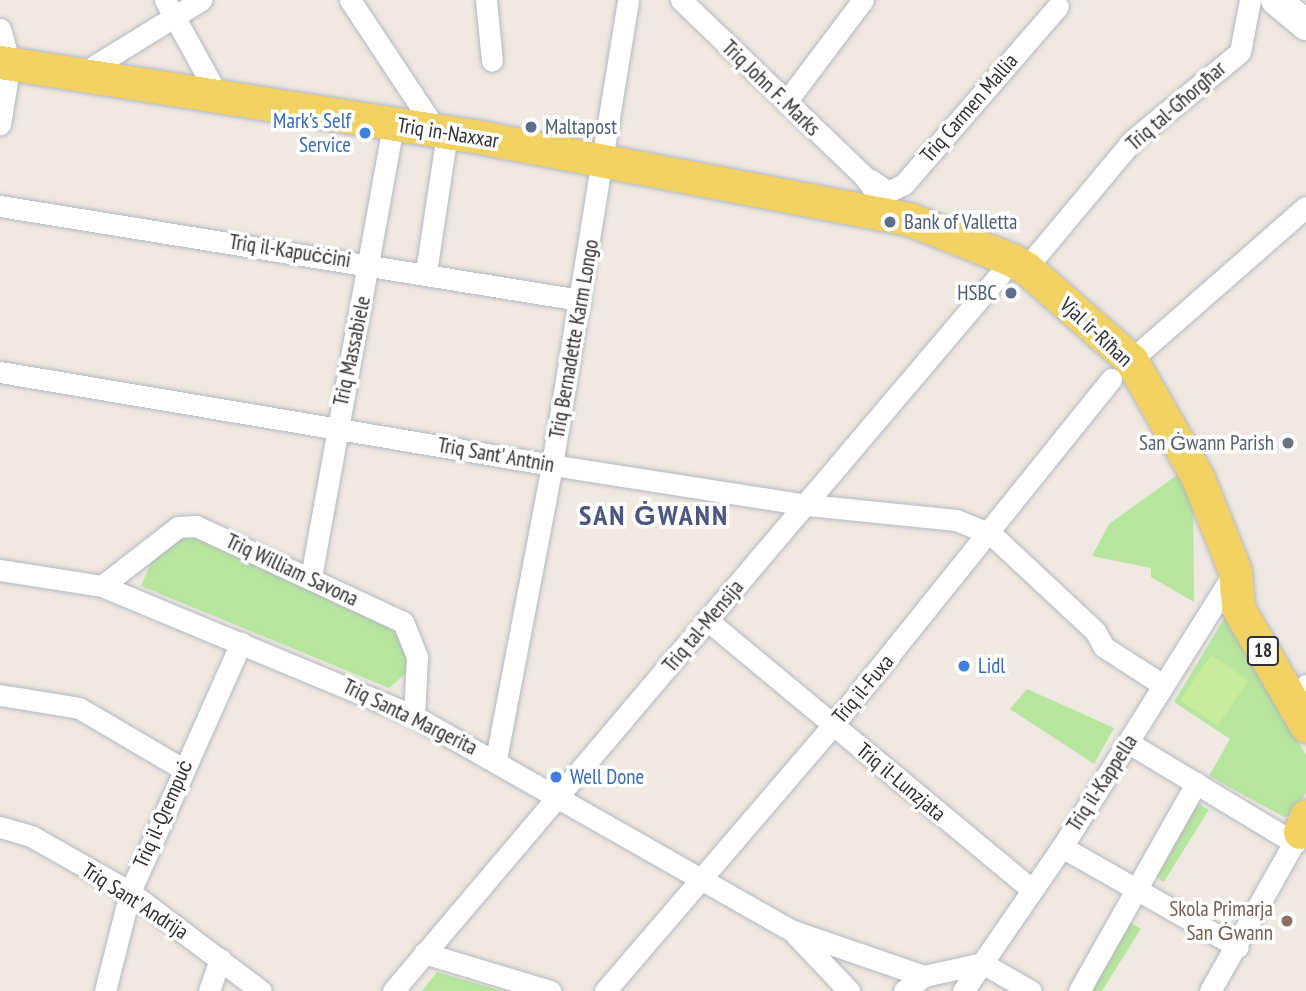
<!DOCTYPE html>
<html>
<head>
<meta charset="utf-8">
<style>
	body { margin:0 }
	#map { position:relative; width:1306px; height:991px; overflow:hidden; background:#efe9e1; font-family:"PT Sans Narrow",sans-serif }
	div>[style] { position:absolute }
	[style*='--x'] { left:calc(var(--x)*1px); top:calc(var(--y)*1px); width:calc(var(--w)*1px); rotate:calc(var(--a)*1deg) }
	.green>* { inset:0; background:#b6e59e; transform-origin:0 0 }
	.pitch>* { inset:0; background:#c9ec9a; transform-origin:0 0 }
	.roads { filter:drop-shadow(0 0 2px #b4b7c1) drop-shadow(0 0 2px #b4b7c1) }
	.minor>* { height:21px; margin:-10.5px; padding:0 10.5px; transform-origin:10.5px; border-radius:10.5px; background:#fff }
	.secondary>* { height:30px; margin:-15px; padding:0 15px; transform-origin:15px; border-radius:15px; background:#fff }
	.primary>* { height:33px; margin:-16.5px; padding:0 16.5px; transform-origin:16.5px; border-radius:16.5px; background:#f2d163 }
	.dots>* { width:19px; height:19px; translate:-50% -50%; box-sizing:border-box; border:4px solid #fff; border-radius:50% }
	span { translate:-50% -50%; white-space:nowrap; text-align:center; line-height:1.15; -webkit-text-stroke:7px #fff; paint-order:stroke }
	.shield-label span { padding:2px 5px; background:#fff; border:2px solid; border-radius:5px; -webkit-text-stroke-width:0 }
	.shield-label { font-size:19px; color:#2e2e2e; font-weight:700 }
	.street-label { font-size:21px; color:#2e2e2e }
	.shop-label { font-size:21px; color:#366cbe }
	.right { translate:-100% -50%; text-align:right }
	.left { translate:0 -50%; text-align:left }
	.service-label { font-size:21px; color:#4e5e75 }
	.worship-label { font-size:21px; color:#5b616d }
	.education-label { font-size:21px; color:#785e54 }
	.district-label { font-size:28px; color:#4d5680; font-weight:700; letter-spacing:2px }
</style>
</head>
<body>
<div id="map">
	<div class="green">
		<div style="clip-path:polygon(1180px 473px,1193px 497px,1194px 602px,1151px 577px,1151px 568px,1092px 556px,1109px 524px)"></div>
		<div style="clip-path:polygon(188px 535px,402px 630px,412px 668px,389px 688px,141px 586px,156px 551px)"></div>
		<div style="clip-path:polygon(1225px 617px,1306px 755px,1306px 793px,1293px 815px,1284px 817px,1209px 776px,1230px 739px,1174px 702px)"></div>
		<div style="clip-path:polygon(1027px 689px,1114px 728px,1094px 764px,1010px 709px)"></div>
		<div style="left:1196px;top:802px;width:15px;height:85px;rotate:32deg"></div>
		<div style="left:1128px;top:921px;width:15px;height:80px;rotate:32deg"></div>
		<div style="clip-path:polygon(437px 972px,502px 991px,422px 991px)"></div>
	</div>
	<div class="pitch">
		<div style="left:1211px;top:655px;width:45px;height:55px;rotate:34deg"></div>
	</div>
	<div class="roads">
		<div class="minor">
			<div style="--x:165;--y:0;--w:107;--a:61"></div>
			<div style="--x:350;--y:0;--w:156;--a:56.5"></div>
			<div style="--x:486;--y:0;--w:61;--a:84.4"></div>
			<div style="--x:681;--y:0;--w:252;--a:43.9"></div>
			<div style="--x:863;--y:175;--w:52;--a:53.6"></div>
			<div style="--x:0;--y:29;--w:36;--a:74"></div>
			<div style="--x:10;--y:64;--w:61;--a:99.5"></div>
			<div style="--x:83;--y:73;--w:139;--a:-31.7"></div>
			<div style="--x:786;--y:102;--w:128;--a:-53"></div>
			<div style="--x:871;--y:180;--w:21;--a:35"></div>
			<div style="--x:888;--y:192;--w:18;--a:-27"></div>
			<div style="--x:904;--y:184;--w:235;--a:-49.1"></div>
			<div style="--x:0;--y:206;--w:588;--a:9.21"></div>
			<div style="--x:1026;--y:268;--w:168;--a:-50.1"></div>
			<div style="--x:1134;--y:139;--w:137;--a:-39.4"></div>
			<div style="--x:1240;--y:52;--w:53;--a:-79.1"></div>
			<div style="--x:426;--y:272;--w:141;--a:-81.4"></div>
			<div style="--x:1131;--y:360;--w:232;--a:-41.2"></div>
			<div style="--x:0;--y:372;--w:560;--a:9.56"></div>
			<div style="--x:552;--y:465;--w:259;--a:8.9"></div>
			<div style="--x:808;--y:505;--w:149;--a:5.8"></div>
			<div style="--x:956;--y:520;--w:38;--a:22"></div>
			<div style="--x:991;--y:534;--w:142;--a:43"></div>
			<div style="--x:1095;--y:631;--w:18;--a:61"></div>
			<div style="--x:1104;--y:647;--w:70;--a:32.8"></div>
			<div style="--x:0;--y:570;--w:103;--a:8.9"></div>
			<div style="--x:102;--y:586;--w:338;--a:22.6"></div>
			<div style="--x:414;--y:716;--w:436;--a:29.6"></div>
			<div style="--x:793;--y:931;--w:139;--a:19"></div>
			<div style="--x:924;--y:976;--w:59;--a:-12.6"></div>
			<div style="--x:311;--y:577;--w:460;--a:-79.7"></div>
			<div style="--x:102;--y:586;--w:96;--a:-37.8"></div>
			<div style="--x:178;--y:527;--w:18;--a:-3"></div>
			<div style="--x:196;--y:526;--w:228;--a:24.9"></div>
			<div style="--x:403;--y:622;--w:38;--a:68"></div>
			<div style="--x:417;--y:657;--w:59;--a:92.9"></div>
			<div style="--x:707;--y:620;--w:423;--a:39.7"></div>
			<div style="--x:1306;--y:686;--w:1;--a:-90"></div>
			<div style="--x:0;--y:695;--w:80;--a:9.3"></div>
			<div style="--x:79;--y:708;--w:121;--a:30.4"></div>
			<div style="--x:1129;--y:743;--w:194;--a:31.1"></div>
			<div style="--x:496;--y:759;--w:299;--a:-79.2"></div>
			<div style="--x:552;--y:465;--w:471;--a:-80.7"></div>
			<div style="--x:0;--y:827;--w:32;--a:16"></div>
			<div style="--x:31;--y:836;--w:114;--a:29.5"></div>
			<div style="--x:130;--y:892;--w:164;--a:37.1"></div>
			<div style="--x:1062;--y:847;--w:202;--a:29.6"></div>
			<div style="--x:795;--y:934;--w:79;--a:46.5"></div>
			<div style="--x:424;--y:953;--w:132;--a:16.8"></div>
			<div style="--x:982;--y:963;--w:56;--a:29.7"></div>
			<div style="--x:105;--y:991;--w:102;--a:-75.8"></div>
			<div style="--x:130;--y:892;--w:273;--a:-66"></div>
			<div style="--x:209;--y:991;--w:34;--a:-71"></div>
			<div style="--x:393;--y:991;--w:958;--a:-49.74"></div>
			<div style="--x:605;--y:991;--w:350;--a:-49.4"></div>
			<div style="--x:833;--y:725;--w:444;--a:-51.2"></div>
			<div style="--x:904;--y:991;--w:25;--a:-37"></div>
			<div style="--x:963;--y:991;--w:175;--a:-55.5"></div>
			<div style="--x:1062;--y:847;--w:326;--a:-57.9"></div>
			<div style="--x:1079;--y:991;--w:239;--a:-60.6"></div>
			<div style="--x:1210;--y:991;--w:183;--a:-60.5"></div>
		</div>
		<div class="secondary">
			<div style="--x:1276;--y:0;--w:39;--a:40"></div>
		</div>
		<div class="primary">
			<div style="--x:0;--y:62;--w:495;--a:8.9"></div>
			<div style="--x:489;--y:139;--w:428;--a:10.8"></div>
			<div style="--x:909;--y:219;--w:111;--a:21.7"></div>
			<div style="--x:1012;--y:260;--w:16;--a:30"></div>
			<div style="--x:1026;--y:268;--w:140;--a:41.2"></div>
			<div style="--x:1131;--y:360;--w:133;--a:60.4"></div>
			<div style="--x:1197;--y:476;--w:102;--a:68.2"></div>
			<div style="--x:1235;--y:571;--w:37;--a:85"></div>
			<div style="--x:1238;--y:608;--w:136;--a:60"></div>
			<div style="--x:1300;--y:832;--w:17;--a:-69"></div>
		</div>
	</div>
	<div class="dots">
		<div style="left:531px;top:127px;background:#5c6f8a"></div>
		<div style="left:365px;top:133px;background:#3f7fe0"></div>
		<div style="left:890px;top:222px;background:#5c6f8a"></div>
		<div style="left:1011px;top:293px;background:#5c6f8a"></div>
		<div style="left:1288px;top:443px;background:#6b7280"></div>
		<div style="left:964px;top:666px;background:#3f7fe0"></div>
		<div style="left:556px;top:777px;background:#3f7fe0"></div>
		<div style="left:1287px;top:921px;background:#8d6e63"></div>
	</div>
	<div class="shield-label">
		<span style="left:1263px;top:651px">18</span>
	</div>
	<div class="street-label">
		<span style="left:771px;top:88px;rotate:44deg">Triq John F. Marks</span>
		<span style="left:1176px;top:106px;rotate:-41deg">Triq tal-Għorgħar</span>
		<span style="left:969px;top:108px;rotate:-49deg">Triq Carmen Mallia</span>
		<span style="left:448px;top:133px;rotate:9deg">Triq in-Naxxar</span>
		<span style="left:290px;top:251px;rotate:9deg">Triq il-Kapuċċini</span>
		<span style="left:1096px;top:332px;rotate:43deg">Vjal ir-Riħan</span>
		<span style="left:574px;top:339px;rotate:-80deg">Triq Bernadette Karm Longo</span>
		<span style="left:352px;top:351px;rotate:-78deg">Triq Massabiele</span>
		<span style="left:496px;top:455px;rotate:10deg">Triq Sant' Antnin</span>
		<span style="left:292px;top:570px;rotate:25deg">Triq William Savona</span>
		<span style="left:703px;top:626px;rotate:-50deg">Triq tal-Mensija</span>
		<span style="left:863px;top:689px;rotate:-50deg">Triq il-Fuxa</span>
		<span style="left:410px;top:717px;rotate:26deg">Triq Santa Margerita</span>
		<span style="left:901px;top:782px;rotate:40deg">Triq il-Lunzjata</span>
		<span style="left:1102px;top:783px;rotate:-57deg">Triq il-Kappella</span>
		<span style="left:163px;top:814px;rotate:-66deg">Triq il-Qrempuċ</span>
		<span style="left:135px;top:901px;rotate:33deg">Triq Sant' Andrija</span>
	</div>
	<div class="shop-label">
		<span class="right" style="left:351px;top:133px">Mark's Self<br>Service</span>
		<span class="left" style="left:978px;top:666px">Lidl</span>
		<span class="left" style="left:570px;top:777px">Well Done</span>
	</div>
	<div class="service-label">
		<span class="left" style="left:545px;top:127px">Maltapost</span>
		<span class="left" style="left:904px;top:222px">Bank of Valletta</span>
		<span class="right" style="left:997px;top:293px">HSBC</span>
	</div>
	<div class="worship-label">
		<span class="right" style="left:1274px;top:443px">San Ġwann Parish</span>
	</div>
	<div class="education-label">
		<span class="right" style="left:1273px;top:921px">Skola Primarja<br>San Ġwann</span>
	</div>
	<div class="district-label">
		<span style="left:654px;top:515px">SAN ĠWANN</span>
	</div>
</div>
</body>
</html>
